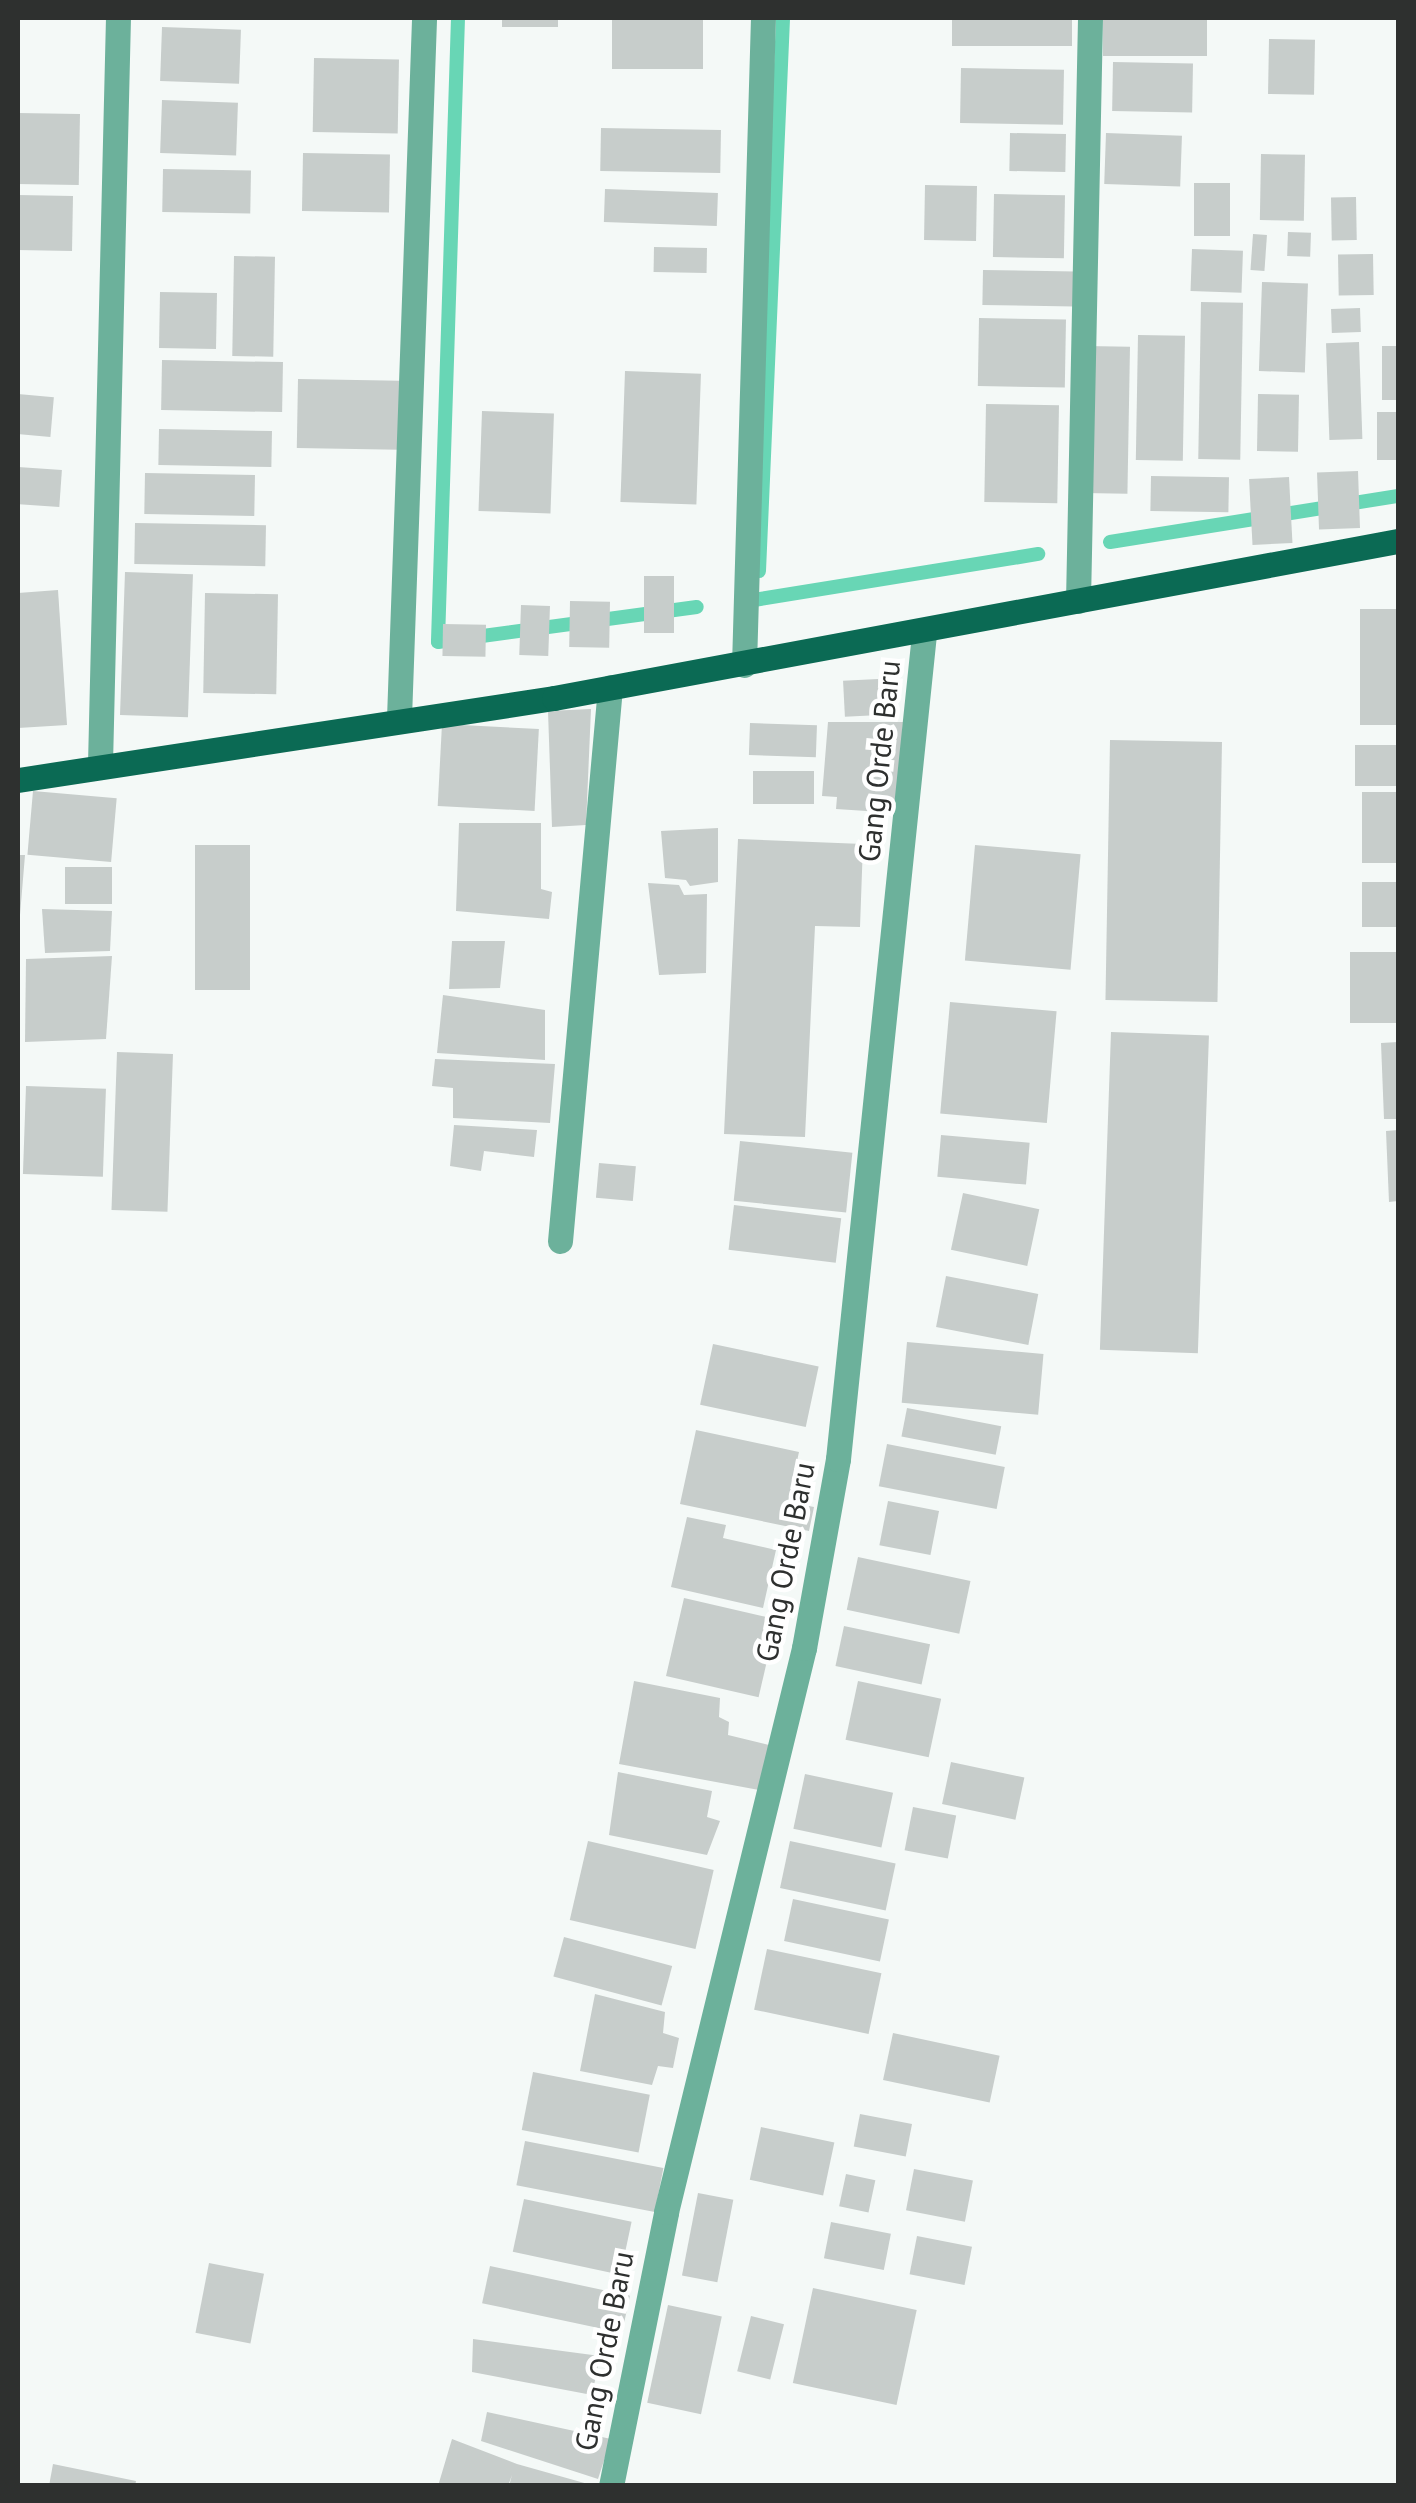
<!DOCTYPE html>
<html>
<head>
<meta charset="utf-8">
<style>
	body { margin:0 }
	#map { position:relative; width:1416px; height:2503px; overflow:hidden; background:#f4f9f7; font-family:"PT Sans",sans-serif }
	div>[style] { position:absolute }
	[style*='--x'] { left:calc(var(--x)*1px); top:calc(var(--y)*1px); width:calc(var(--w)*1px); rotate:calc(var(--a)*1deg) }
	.stream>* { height:14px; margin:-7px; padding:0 7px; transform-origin:7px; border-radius:7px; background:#68d6b5 }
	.building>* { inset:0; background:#c7cdcb; transform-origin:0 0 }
	.minor>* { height:25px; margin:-12.5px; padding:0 12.5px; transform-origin:12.5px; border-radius:12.5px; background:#6cb19b }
	.primary>* { height:25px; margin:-12.5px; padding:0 12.5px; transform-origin:12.5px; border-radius:12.5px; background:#0b6a54 }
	span { translate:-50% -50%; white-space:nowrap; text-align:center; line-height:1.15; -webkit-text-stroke:9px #fff; paint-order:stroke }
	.street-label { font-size:30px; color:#2e302f }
	.frame { position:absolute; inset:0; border:20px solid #2e302f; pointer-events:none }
</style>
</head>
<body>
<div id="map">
	<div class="stream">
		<div style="--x:458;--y:18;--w:624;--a:91.84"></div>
		<div style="--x:438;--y:642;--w:261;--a:-7.7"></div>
		<div style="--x:1110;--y:542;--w:292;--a:-9.1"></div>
		<div style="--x:759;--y:571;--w:554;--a:-87.51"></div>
		<div style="--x:754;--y:600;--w:288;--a:-9.2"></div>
	</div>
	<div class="building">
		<div style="left:502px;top:18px;width:56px;height:9px"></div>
		<div style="left:612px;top:18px;width:91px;height:51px"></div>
		<div style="left:952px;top:18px;width:120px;height:28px"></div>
		<div style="left:1103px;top:18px;width:104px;height:38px"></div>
		<div style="left:162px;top:27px;width:79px;height:54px;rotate:2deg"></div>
		<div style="left:1269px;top:39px;width:46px;height:55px;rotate:1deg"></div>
		<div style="left:314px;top:58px;width:85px;height:74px;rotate:1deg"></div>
		<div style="left:1113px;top:62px;width:80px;height:49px;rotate:1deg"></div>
		<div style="left:961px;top:68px;width:103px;height:55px;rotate:1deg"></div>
		<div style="left:162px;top:100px;width:76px;height:53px;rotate:2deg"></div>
		<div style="left:18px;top:113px;width:62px;height:71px;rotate:1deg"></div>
		<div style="left:601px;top:128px;width:120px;height:43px;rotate:1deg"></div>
		<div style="left:1010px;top:133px;width:56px;height:38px;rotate:1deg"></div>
		<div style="left:1106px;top:133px;width:76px;height:51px;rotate:2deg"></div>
		<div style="left:303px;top:153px;width:87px;height:58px;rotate:1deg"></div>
		<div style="left:1261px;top:154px;width:44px;height:66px;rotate:1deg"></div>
		<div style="left:163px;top:169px;width:88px;height:43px;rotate:1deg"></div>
		<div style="left:1194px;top:183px;width:36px;height:53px"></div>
		<div style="left:925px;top:185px;width:52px;height:55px;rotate:1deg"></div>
		<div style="left:605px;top:189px;width:113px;height:33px;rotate:2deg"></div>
		<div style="left:994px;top:194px;width:71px;height:63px;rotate:1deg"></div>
		<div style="left:18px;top:195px;width:55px;height:55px;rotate:1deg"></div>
		<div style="left:1356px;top:197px;width:43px;height:25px;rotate:89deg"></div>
		<div style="left:1288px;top:232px;width:23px;height:24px;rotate:2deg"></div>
		<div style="left:1253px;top:234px;width:14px;height:36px;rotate:4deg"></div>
		<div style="left:654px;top:247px;width:53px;height:25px;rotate:1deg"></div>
		<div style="left:1192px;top:249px;width:51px;height:42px;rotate:2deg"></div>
		<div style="left:1373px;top:254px;width:41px;height:35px;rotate:89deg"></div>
		<div style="left:234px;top:256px;width:41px;height:100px;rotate:1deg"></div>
		<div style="left:983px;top:270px;width:92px;height:35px;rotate:1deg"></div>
		<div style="left:1262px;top:282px;width:46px;height:89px;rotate:2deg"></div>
		<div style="left:160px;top:292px;width:57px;height:56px;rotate:1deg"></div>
		<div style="left:1201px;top:302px;width:42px;height:157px;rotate:1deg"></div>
		<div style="left:1360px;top:308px;width:24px;height:29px;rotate:88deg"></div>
		<div style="left:979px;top:318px;width:87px;height:68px;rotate:1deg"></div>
		<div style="left:1138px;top:335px;width:47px;height:125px;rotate:1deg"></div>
		<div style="left:1359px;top:342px;width:97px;height:33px;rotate:88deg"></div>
		<div style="left:1086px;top:346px;width:44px;height:147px;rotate:1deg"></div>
		<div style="left:1398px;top:346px;width:54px;height:16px;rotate:90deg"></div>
		<div style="left:162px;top:360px;width:121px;height:50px;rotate:1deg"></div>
		<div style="left:625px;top:371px;width:76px;height:131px;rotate:2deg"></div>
		<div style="left:298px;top:379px;width:102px;height:69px;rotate:1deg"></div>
		<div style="left:18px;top:394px;width:36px;height:40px;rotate:5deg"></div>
		<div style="left:1258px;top:394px;width:41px;height:57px;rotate:1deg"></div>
		<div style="left:986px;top:404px;width:73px;height:98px;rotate:1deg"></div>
		<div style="left:482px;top:411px;width:72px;height:100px;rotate:2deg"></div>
		<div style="left:1398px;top:412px;width:48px;height:21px;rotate:90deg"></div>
		<div style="left:159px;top:429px;width:113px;height:36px;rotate:1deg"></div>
		<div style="left:18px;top:467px;width:44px;height:37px;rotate:4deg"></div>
		<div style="left:1358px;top:471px;width:57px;height:41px;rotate:88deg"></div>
		<div style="left:145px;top:473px;width:110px;height:41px;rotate:1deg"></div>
		<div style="left:1151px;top:476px;width:78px;height:35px;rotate:1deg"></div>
		<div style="left:1289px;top:477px;width:66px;height:40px;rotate:87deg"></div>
		<div style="left:135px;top:523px;width:131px;height:41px;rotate:1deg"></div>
		<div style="left:125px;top:572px;width:68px;height:143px;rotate:2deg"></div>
		<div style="left:644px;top:576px;width:30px;height:57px"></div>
		<div style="clip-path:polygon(58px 590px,67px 725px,18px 728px,18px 593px)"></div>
		<div style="left:205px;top:593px;width:73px;height:100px;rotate:1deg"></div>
		<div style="left:570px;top:601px;width:40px;height:46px;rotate:1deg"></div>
		<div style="left:521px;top:605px;width:29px;height:50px;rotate:2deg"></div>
		<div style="left:1398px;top:609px;width:116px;height:38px;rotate:90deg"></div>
		<div style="left:443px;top:624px;width:43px;height:32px;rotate:1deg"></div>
		<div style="left:878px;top:679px;width:36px;height:35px;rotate:87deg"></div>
		<div style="clip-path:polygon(591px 709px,586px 825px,552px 827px,548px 711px)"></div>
		<div style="clip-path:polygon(828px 722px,903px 722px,897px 813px,836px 809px,837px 797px,822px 796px)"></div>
		<div style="left:750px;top:723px;width:67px;height:32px;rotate:2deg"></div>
		<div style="left:442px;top:724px;width:97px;height:82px;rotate:3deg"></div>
		<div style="left:1110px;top:740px;width:112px;height:260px;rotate:1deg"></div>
		<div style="left:1398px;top:745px;width:41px;height:43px;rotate:90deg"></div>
		<div style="left:814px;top:771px;width:33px;height:61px;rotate:90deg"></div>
		<div style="left:33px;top:791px;width:84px;height:64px;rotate:5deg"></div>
		<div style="left:1398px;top:792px;width:71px;height:36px;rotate:90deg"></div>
		<div style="clip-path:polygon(459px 823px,541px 823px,541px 889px,552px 892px,549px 919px,456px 911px)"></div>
		<div style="clip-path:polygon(718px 828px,718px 882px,690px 886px,686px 880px,665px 878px,661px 831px)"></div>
		<div style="clip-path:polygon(738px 839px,863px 844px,860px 927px,815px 926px,805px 1137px,724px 1134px)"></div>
		<div style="left:195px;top:845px;width:55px;height:145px"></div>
		<div style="left:975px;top:845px;width:106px;height:116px;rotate:5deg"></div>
		<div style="clip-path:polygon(18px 855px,25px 855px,20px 915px,18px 915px)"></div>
		<div style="left:65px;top:867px;width:47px;height:37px"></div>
		<div style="left:1398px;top:882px;width:45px;height:36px;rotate:90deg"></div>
		<div style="clip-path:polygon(648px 883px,679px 885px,684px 895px,707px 894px,706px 973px,659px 975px)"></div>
		<div style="clip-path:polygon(42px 909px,112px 911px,110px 951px,45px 953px)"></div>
		<div style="clip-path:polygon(452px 941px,505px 941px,500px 988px,449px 989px)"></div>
		<div style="left:1398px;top:952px;width:71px;height:48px;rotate:90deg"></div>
		<div style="clip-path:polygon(112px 956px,106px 1039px,25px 1042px,26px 959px)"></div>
		<div style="clip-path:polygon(443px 995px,545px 1010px,545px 1060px,437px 1053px)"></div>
		<div style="left:950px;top:1002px;width:107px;height:112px;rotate:5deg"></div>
		<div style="left:1111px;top:1032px;width:98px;height:318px;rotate:2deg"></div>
		<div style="clip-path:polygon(1398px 1042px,1398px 1119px,1384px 1119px,1381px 1043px)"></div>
		<div style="left:117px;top:1052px;width:56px;height:158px;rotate:2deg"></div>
		<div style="clip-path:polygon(435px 1059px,555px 1064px,550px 1123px,453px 1118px,453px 1088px,432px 1086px)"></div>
		<div style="left:26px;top:1086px;width:80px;height:88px;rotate:2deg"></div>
		<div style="clip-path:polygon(454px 1125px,537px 1130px,534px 1157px,484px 1151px,481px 1171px,450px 1166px)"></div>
		<div style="clip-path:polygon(1398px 1130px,1398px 1201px,1389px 1202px,1386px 1131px)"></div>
		<div style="left:941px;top:1135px;width:89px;height:42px;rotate:5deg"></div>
		<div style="left:740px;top:1141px;width:113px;height:60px;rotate:6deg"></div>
		<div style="left:599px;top:1163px;width:37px;height:35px;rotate:5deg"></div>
		<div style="left:963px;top:1193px;width:78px;height:58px;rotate:12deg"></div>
		<div style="left:734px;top:1205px;width:108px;height:45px;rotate:7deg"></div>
		<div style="left:946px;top:1276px;width:94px;height:52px;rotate:11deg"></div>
		<div style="left:907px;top:1342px;width:137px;height:61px;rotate:5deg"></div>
		<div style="left:713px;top:1344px;width:108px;height:62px;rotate:12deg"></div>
		<div style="left:907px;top:1408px;width:96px;height:29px;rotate:11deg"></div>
		<div style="clip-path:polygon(696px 1430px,799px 1452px,788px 1502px,814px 1507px,809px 1531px,680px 1504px)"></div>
		<div style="left:887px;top:1444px;width:120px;height:43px;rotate:11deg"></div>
		<div style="left:888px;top:1501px;width:52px;height:45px;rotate:11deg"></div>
		<div style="clip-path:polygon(687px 1517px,726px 1525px,723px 1538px,776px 1550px,763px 1608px,671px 1587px)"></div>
		<div style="left:858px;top:1557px;width:115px;height:54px;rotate:12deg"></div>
		<div style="left:684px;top:1598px;width:95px;height:80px;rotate:13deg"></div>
		<div style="left:844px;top:1626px;width:88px;height:41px;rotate:12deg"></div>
		<div style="clip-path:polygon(634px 1681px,720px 1698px,719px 1717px,729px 1722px,728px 1735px,769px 1745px,759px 1790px,619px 1764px)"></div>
		<div style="left:858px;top:1681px;width:85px;height:60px;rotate:12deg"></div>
		<div style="left:951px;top:1762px;width:75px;height:43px;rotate:12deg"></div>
		<div style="clip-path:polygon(618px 1772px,712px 1791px,707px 1817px,720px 1821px,707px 1855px,609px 1835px)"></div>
		<div style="left:805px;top:1774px;width:90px;height:56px;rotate:12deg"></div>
		<div style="left:913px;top:1807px;width:44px;height:44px;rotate:11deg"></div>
		<div style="left:588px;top:1841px;width:129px;height:81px;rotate:13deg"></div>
		<div style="left:790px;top:1841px;width:108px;height:48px;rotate:12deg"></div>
		<div style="left:793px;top:1899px;width:98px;height:43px;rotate:12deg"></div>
		<div style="left:564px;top:1937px;width:112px;height:41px;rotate:15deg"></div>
		<div style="left:767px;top:1949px;width:117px;height:62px;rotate:12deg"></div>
		<div style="clip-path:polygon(595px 1994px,665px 2012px,663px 2033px,679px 2038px,673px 2068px,658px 2066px,652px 2085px,580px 2071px)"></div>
		<div style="left:893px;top:2033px;width:109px;height:48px;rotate:12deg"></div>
		<div style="left:533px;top:2072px;width:119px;height:59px;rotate:11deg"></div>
		<div style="left:860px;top:2114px;width:53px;height:33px;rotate:11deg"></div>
		<div style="left:761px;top:2127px;width:75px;height:54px;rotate:12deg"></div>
		<div style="left:525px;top:2141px;width:141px;height:45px;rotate:11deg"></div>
		<div style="left:914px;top:2169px;width:60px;height:42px;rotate:11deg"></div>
		<div style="left:846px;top:2174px;width:30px;height:33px;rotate:12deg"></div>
		<div style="left:698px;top:2193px;width:36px;height:84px;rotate:11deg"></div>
		<div style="left:524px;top:2199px;width:110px;height:54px;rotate:12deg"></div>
		<div style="left:831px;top:2222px;width:61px;height:37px;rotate:11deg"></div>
		<div style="left:917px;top:2236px;width:56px;height:39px;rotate:11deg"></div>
		<div style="left:209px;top:2263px;width:56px;height:71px;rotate:11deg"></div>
		<div style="left:490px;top:2266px;width:143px;height:38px;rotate:12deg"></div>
		<div style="left:813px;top:2288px;width:106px;height:97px;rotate:12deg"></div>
		<div style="left:668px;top:2305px;width:55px;height:100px;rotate:12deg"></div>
		<div style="left:751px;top:2316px;width:34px;height:57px;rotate:14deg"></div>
		<div style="clip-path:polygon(473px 2339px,600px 2356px,592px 2395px,472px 2372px)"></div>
		<div style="clip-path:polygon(487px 2412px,611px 2439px,598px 2479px,481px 2441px)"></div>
		<div style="clip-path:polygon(452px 2439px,517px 2464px,595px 2486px,509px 2486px,512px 2475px,508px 2486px,438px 2486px)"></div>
		<div style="clip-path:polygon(53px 2464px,136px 2481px,135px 2486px,49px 2486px)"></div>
	</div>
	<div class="minor">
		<div style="--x:1078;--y:601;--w:583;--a:-88.82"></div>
		<div style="--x:744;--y:665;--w:647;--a:-88.32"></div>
		<div style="--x:399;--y:718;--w:700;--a:-87.95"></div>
		<div style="--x:100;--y:764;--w:746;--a:-88.62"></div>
		<div style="--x:560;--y:1241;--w:556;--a:-84.84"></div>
		<div style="--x:611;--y:2486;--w:279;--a:-78.6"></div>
		<div style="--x:666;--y:2212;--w:581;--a:-76.25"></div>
		<div style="--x:804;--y:1648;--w:192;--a:-79.8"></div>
		<div style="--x:838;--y:1459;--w:829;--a:-84.05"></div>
	</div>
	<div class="primary">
		<div style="--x:18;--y:780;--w:542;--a:-8.7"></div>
		<div style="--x:554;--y:698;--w:858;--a:-10.54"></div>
	</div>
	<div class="street-label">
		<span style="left:879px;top:761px;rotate:-84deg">Gang Orde Baru</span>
		<span style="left:785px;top:1562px;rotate:-79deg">Gang Orde Baru</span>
		<span style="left:604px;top:2351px;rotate:-79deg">Gang Orde Baru</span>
	</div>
	<div class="frame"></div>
</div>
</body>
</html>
